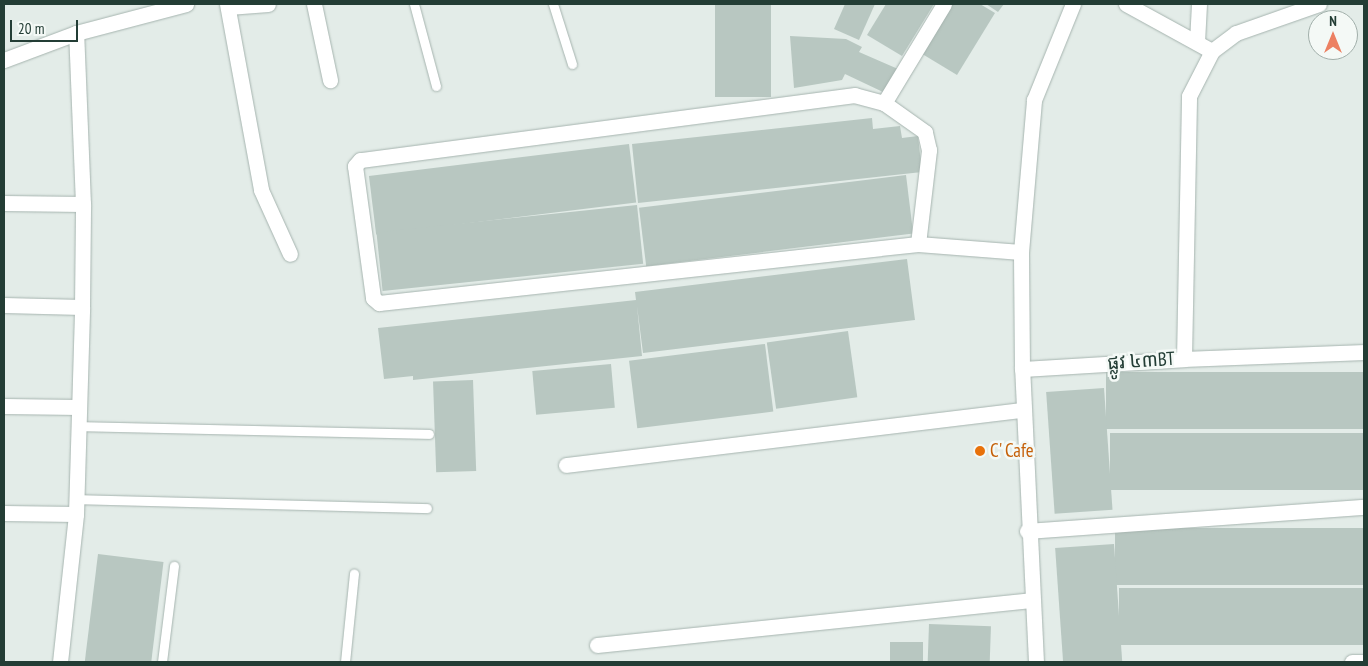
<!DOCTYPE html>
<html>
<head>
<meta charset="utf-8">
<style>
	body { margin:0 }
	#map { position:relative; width:1368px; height:666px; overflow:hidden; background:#e3ece8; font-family:"PT Sans Narrow","Noto Sans Khmer",sans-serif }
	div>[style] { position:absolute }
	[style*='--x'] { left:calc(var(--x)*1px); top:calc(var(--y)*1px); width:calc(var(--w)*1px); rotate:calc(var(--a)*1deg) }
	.building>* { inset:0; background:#b8c7c1; transform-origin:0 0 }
	.roads { filter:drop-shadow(0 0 1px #a6b4af) drop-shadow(0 0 1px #a6b4af) }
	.service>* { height:9px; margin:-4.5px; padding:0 4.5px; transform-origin:4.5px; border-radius:4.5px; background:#fff }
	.minor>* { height:15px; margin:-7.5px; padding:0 7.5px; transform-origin:7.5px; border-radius:7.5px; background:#fff }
	.tertiary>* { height:15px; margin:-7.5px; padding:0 7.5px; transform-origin:7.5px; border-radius:7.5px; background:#fff }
	.dots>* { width:14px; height:14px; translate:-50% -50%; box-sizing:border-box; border:2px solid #f4f9f6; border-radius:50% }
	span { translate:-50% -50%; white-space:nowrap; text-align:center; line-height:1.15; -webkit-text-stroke:5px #f4f9f6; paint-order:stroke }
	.street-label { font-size:19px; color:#233d35 }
	.food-label { font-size:19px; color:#c56008 }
	.left { translate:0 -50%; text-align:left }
	.frame { position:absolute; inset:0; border:5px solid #233d35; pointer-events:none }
	.north { position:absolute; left:1308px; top:10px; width:50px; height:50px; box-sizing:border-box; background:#f4f9f6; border:1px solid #a0aea9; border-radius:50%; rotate:0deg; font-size:14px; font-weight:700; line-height:20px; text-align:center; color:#233d35 }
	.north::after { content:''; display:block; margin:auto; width:18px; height:22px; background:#ec8062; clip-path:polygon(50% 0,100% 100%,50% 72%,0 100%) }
	.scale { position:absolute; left:10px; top:20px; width:68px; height:22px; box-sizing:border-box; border:2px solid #233d35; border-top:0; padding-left:6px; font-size:15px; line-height:18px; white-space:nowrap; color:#233d35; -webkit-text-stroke:4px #f4f9f6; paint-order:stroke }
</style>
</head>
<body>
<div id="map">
	<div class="building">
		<div style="left:715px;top:4px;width:56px;height:93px"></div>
		<div style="clip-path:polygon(845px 4px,875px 4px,859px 40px,834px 29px)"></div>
		<div style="clip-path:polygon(886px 4px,934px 4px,902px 56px,867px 35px)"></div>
		<div style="clip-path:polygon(950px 4px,980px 4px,995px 13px,957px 75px,919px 52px)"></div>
		<div style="clip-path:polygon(986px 4px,1004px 4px,998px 12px)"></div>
		<div style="clip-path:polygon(790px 36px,846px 39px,862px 47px,859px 52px,898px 69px,883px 92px,845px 74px,842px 80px,794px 88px)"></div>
		<div style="clip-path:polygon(872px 118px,873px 129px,900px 126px,902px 138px,918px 136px,922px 172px,638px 203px,632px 144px)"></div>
		<div style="left:629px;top:144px;width:59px;height:262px;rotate:83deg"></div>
		<div style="left:906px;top:175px;width:59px;height:269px;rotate:83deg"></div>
		<div style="left:637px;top:205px;width:59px;height:262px;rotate:84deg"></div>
		<div style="clip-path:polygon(907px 259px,915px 320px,643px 353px,637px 306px,642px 356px,413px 380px,413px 376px,384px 379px,378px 328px,636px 300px,635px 292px)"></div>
		<div style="left:848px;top:331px;width:67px;height:82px;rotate:82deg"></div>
		<div style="left:765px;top:344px;width:68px;height:137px;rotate:83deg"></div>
		<div style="left:611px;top:364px;width:44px;height:79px;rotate:85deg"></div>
		<div style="left:1364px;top:372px;width:57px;height:258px;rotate:90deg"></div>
		<div style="left:473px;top:380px;width:91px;height:40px;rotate:88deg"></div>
		<div style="left:1104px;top:388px;width:122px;height:58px;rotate:86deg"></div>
		<div style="left:1364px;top:433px;width:57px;height:254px;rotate:90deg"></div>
		<div style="left:1364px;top:528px;width:57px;height:249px;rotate:90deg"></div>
		<div style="left:1114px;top:544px;width:118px;height:59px;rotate:86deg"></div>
		<div style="left:98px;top:554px;width:66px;height:109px;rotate:7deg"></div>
		<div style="left:1364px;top:588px;width:57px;height:245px;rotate:90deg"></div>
		<div style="left:929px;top:624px;width:62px;height:38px;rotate:2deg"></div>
		<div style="left:923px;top:642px;width:20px;height:33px;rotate:90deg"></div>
	</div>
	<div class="roads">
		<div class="service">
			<div style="--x:414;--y:4;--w:85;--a:75"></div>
			<div style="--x:553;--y:4;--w:63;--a:72.4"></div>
			<div style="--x:78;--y:426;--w:351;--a:1.3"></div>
			<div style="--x:76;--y:499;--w:351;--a:1.5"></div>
			<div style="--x:162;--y:662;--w:97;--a:-82.9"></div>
			<div style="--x:345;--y:662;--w:89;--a:-84.2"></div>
		</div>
		<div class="minor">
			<div style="--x:227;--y:4;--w:189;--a:79.6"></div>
			<div style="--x:261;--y:190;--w:70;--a:65.6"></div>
			<div style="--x:314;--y:4;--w:78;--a:78.1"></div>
			<div style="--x:1126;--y:4;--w:98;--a:28.7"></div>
			<div style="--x:228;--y:7;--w:40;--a:-4.3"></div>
			<div style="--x:1197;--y:42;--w:38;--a:-87"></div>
			<div style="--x:4;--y:60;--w:77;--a:-20.6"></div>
			<div style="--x:76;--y:33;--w:114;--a:-14.8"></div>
			<div style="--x:884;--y:103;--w:116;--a:-58.8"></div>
			<div style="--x:4;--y:203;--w:79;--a:0.7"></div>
			<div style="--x:918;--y:244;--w:95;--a:-83.3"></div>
			<div style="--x:929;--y:150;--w:18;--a:-103"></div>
			<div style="--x:925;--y:132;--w:50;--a:-144.7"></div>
			<div style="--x:884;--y:103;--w:30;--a:-165"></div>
			<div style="--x:855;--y:95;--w:499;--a:172.5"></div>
			<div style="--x:360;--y:160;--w:8;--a:130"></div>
			<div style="--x:355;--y:166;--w:133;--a:82.2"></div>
			<div style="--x:373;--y:298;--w:8;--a:40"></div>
			<div style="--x:379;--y:303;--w:542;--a:-6.25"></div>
			<div style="--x:918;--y:244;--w:103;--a:4.4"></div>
			<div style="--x:4;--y:305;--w:78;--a:1.5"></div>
			<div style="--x:1184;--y:359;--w:180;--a:-2.2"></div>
			<div style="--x:1022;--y:369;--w:117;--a:-90.5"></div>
			<div style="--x:1021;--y:252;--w:153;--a:-85.1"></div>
			<div style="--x:1034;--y:100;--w:104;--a:-67.9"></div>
			<div style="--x:4;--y:406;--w:75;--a:0.8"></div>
			<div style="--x:566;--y:465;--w:458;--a:-6.9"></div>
			<div style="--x:4;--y:513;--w:72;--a:0.8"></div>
			<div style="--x:1027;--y:531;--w:338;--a:-4.1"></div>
			<div style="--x:597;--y:645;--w:436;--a:-5.9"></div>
			<div style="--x:60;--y:662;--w:149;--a:-83.8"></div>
			<div style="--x:76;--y:514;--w:207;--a:-88.3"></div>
			<div style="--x:82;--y:307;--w:103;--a:-89.4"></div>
			<div style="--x:83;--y:204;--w:171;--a:-92.3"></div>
			<div style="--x:1352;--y:662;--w:12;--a:0"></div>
		</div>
		<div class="tertiary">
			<div style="--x:1036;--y:662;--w:293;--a:-92.7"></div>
			<div style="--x:1022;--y:369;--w:162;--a:-3.5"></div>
			<div style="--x:1184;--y:359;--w:263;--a:-88.9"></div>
			<div style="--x:1189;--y:96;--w:51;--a:-62.9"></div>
			<div style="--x:1212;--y:51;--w:30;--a:-37"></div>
			<div style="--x:1236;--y:33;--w:88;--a:-19.3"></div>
		</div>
	</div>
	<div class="dots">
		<div style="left:980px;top:451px;background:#e8710a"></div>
	</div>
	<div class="street-label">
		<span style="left:1141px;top:361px;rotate:-4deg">ផ្លូវ ៤៣BT</span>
	</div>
	<div class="food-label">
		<span class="left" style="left:990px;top:451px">C' Cafe</span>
	</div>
	<div class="frame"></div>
	<div class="north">N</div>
	<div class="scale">20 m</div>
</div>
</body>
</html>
